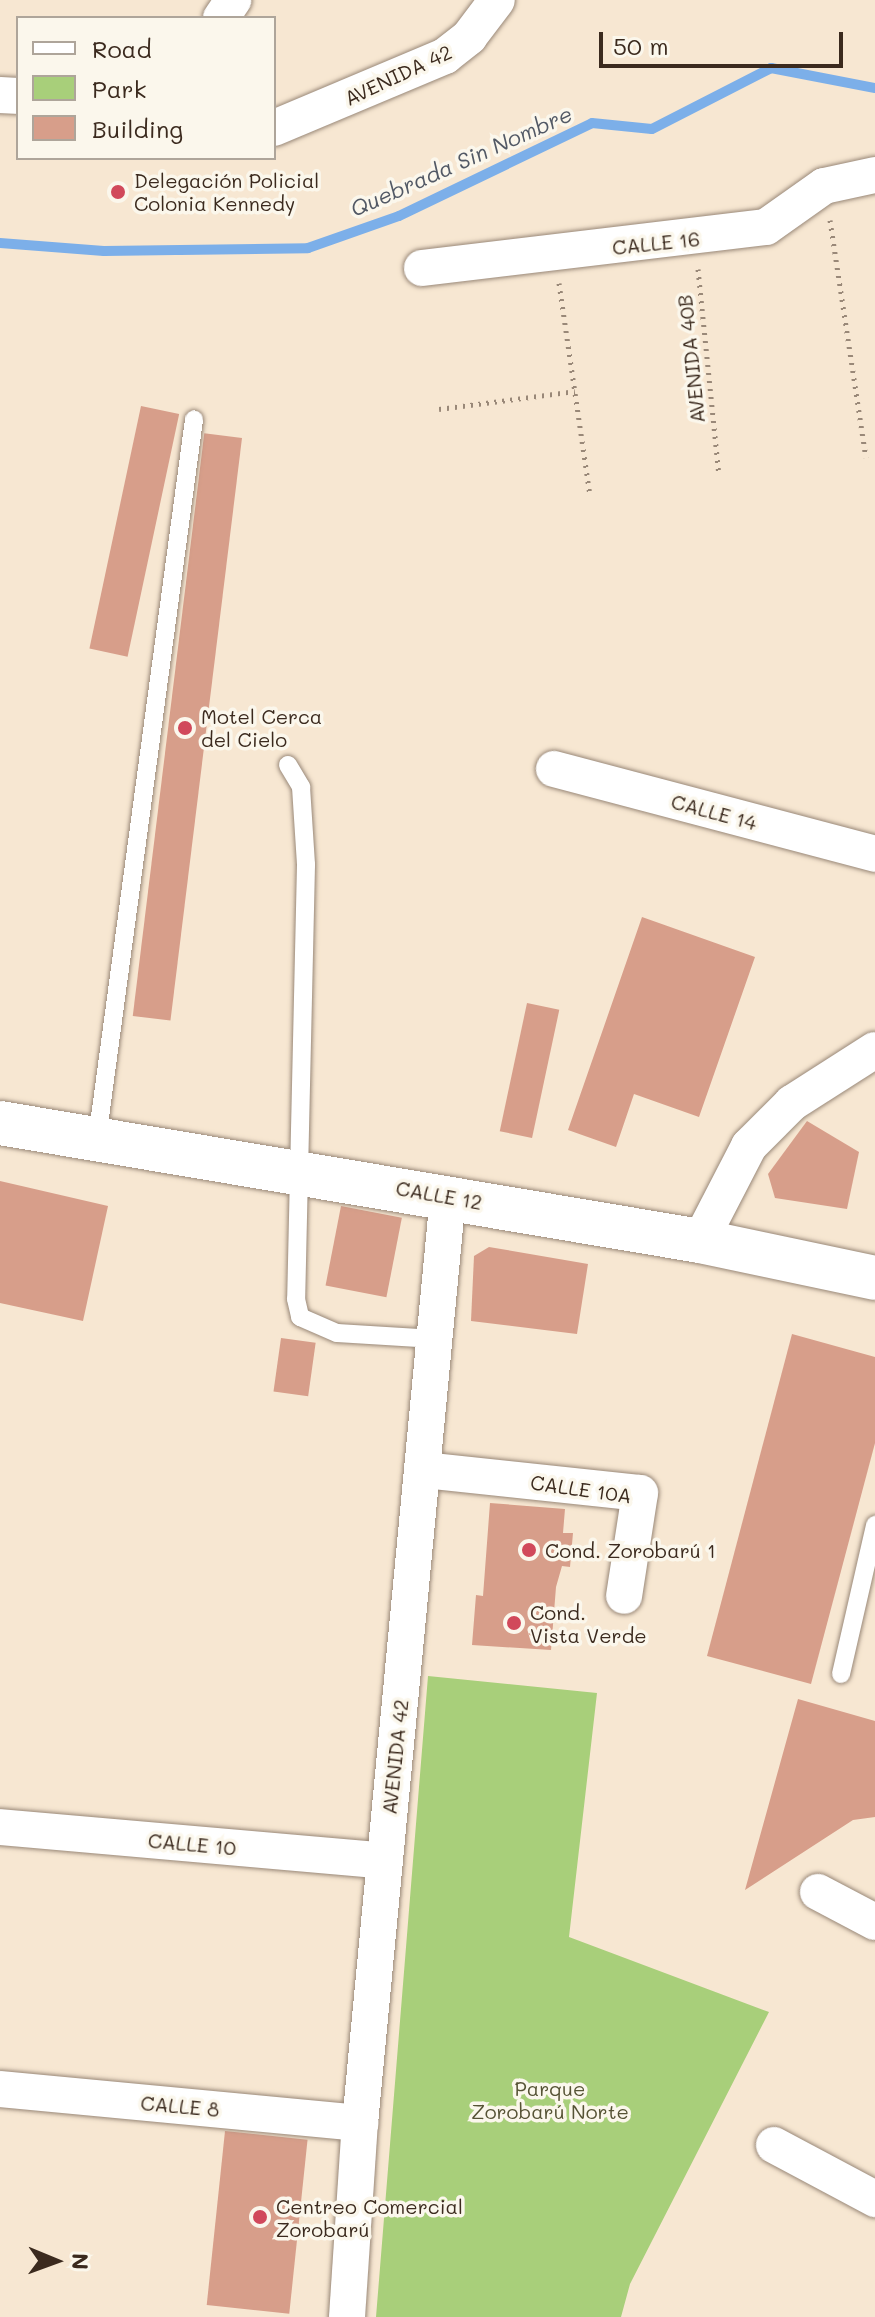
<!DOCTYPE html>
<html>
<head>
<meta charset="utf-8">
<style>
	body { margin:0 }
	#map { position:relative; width:875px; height:2317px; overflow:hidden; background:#f7e7d2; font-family:Mali,sans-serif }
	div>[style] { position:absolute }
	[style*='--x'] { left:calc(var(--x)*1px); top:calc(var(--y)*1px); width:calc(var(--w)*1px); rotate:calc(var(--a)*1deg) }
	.green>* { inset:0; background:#a8cf7a }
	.stream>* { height:10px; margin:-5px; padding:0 5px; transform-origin:5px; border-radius:5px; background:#7cafe9 }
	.building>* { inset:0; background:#d79e8a; transform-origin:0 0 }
	.path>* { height:5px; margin-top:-2.5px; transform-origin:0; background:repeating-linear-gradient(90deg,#998878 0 2px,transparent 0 8px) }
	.roads { filter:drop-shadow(0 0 2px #998878) drop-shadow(0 0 2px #998878) }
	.lane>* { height:18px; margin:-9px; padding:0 9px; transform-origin:9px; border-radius:9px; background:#fff }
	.street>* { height:36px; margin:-18px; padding:0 18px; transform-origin:18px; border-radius:18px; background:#fff }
	.secondary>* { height:44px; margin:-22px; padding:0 22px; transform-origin:22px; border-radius:22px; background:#fff }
	.dots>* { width:22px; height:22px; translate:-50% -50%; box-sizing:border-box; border:4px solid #fbf7ec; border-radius:50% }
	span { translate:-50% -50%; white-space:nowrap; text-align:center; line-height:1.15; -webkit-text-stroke:7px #fbf7ec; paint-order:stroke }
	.street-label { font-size:20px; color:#3b2a1e }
	.poi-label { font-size:20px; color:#3b2a1e }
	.left { translate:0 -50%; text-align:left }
	.park-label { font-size:20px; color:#565335 }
	.water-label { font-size:22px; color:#525965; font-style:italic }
	.legend { position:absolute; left:16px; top:16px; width:260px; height:144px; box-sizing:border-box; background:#fbf7ec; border:2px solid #aea59a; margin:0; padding:10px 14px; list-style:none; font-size:24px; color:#3b2a1e }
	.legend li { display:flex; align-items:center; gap:16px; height:40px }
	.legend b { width:40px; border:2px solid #aea59a }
	.north { position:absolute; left:16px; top:2221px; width:80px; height:80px; -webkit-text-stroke:6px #fbf7ec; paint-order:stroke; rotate:91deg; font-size:22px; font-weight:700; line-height:32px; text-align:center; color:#3b2a1e }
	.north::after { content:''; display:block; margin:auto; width:28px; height:36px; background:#3b2a1e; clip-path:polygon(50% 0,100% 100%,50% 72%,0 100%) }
	.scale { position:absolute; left:599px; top:32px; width:244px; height:36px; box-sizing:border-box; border:4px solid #3b2a1e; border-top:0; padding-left:10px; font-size:24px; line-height:28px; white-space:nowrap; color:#3b2a1e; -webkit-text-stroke:6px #fbf7ec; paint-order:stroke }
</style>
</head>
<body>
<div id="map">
	<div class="green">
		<div style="clip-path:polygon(428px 1676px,597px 1693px,569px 1937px,769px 2012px,630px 2284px,621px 2317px,376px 2317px)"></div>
	</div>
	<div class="stream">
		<div style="--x:0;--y:243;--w:104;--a:4.4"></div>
		<div style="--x:104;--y:251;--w:204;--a:-0.8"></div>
		<div style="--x:308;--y:248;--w:96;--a:-19.4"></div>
		<div style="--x:399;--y:216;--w:214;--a:-25.7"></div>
		<div style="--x:592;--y:123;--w:60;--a:5.7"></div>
		<div style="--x:652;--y:129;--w:134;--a:-27.1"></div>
		<div style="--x:771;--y:68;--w:106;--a:10.9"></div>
	</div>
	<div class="building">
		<div style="left:141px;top:406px;width:39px;height:248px;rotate:12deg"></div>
		<div style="left:242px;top:438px;width:587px;height:38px;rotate:97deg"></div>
		<div style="clip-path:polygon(642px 917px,755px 957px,699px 1117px,634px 1094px,616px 1147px,568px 1130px)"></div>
		<div style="left:527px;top:1003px;width:33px;height:131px;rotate:12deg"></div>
		<div style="clip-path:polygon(807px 1121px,859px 1152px,847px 1209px,775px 1198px,768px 1174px)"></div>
		<div style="clip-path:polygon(0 1181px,108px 1206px,83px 1321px,0 1303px)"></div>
		<div style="left:341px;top:1206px;width:62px;height:81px;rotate:11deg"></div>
		<div style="clip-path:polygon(489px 1247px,588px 1264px,577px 1334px,471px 1321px,474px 1256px)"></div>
		<div style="clip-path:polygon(792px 1334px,875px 1357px,875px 1443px,811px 1684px,707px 1656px)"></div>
		<div style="left:281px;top:1338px;width:35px;height:54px;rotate:8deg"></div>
		<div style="clip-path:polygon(490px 1503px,565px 1509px,563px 1533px,573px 1533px,570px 1567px,562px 1566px,556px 1587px,551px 1650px,472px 1645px,476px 1595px,483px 1596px)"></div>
		<div style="clip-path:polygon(798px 1699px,875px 1721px,875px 1817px,853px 1820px,745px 1890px)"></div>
		<div style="left:225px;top:2131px;width:83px;height:175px;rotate:6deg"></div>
	</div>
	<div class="path">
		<div style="--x:830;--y:220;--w:240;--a:81.4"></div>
		<div style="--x:698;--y:269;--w:206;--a:84.2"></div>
		<div style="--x:559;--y:283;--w:214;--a:81.7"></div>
		<div style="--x:439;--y:409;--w:137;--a:-7.5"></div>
	</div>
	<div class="roads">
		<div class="lane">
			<div style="--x:288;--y:765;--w:26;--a:59"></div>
			<div style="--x:301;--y:787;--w:78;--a:86.3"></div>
			<div style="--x:306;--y:865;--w:434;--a:91.3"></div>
			<div style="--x:296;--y:1299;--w:18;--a:77"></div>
			<div style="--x:300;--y:1317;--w:40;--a:23.4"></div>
			<div style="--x:337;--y:1333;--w:98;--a:3.5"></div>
			<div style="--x:97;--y:1139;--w:726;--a:-82.32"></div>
			<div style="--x:841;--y:1674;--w:153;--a:-77.1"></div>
		</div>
		<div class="street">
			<div style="--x:221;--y:18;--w:22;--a:-56"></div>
			<div style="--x:0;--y:95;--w:18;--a:3"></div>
			<div style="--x:274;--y:128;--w:186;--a:-22.8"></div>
			<div style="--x:445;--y:56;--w:31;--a:-38"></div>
			<div style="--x:469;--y:37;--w:46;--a:-52.9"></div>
			<div style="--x:422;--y:268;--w:346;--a:-6.8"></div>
			<div style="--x:766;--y:227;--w:71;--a:-35.3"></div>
			<div style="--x:824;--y:186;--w:52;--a:-12.2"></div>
			<div style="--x:554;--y:769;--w:332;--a:14.8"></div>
			<div style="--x:700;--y:1241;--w:107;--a:-62.7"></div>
			<div style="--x:749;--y:1146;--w:61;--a:-45"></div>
			<div style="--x:792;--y:1103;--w:98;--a:-32.6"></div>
			<div style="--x:424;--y:1470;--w:217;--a:6.1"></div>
			<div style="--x:640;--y:1493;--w:104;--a:98.8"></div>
			<div style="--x:0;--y:1827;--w:386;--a:5"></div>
			<div style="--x:818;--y:1892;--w:64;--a:27.8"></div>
			<div style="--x:0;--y:2089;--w:362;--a:5.4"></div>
			<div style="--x:774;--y:2145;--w:115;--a:28.1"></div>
			<div style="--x:347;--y:2317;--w:194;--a:-86.2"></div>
			<div style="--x:360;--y:2123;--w:931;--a:-84.58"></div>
		</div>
		<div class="secondary">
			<div style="--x:0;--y:1123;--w:710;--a:9.57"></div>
			<div style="--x:700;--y:1241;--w:179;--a:11.9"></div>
		</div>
	</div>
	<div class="dots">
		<div style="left:118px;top:192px;background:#d1495b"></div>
		<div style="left:185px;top:728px;background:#d1495b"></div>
		<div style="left:529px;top:1550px;background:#d1495b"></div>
		<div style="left:514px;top:1623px;background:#d1495b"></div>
		<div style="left:260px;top:2217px;background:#d1495b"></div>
	</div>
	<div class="street-label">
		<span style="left:398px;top:75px;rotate:-25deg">AVENIDA 42</span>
		<span style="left:656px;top:243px;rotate:-6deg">CALLE 16</span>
		<span style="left:691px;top:359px;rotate:-96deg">AVENIDA 40B</span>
		<span style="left:714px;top:812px;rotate:15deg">CALLE 14</span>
		<span style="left:439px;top:1195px;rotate:10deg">CALLE 12</span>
		<span style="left:581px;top:1489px;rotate:8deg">CALLE 10A</span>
		<span style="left:395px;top:1757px;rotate:-84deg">AVENIDA 42</span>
		<span style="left:192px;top:1844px;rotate:5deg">CALLE 10</span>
		<span style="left:180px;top:2106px;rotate:5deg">CALLE 8</span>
	</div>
	<div class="poi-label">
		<span class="left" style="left:134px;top:192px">Delegación Policial<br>Colonia Kennedy</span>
		<span class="left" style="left:201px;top:728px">Motel Cerca<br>del Cielo</span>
		<span class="left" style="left:545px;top:1550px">Cond. Zorobarú 1</span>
		<span class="left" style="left:530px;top:1624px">Cond.<br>Vista Verde</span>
		<span class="left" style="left:276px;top:2218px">Centreo Comercial<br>Zorobarú</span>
	</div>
	<div class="park-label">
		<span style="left:550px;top:2100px">Parque<br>Zorobarú Norte</span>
	</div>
	<div class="water-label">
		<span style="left:461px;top:161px;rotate:-24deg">Quebrada Sin Nombre</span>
	</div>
	<ul class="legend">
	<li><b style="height:10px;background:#fff"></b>Road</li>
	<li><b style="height:22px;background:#a8cf7a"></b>Park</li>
	<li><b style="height:22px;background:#d79e8a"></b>Building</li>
	</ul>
	<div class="north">N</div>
	<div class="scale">50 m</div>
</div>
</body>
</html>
